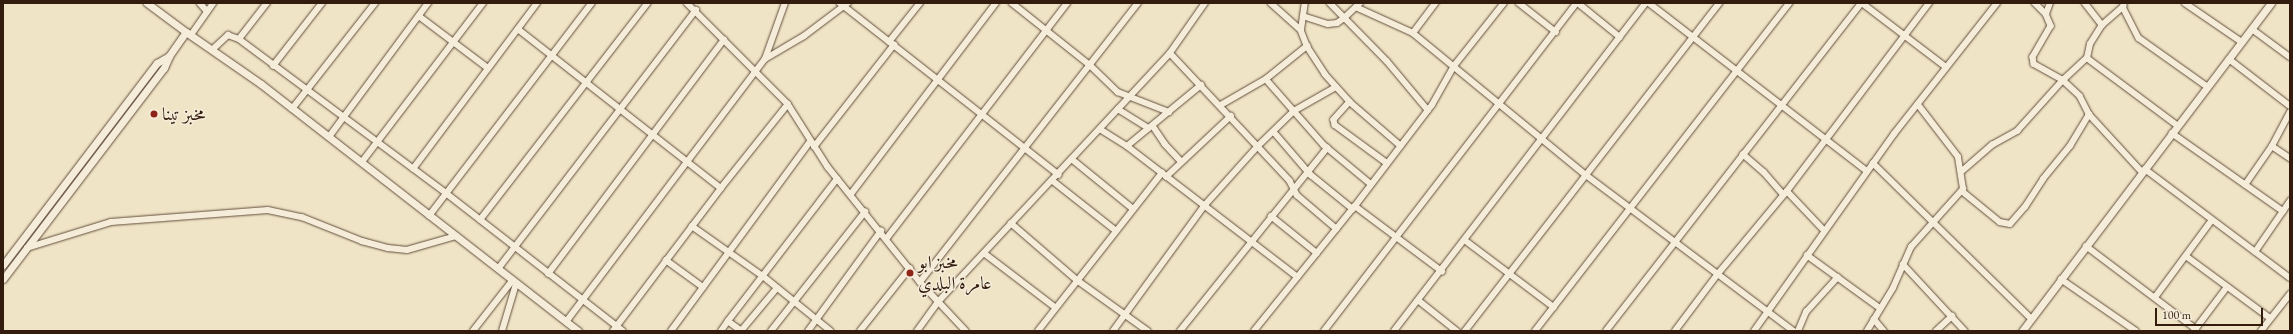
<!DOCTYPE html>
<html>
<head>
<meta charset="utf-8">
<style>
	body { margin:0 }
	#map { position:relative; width:2293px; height:334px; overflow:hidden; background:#f0e4c6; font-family:"EB Garamond",Amiri,serif }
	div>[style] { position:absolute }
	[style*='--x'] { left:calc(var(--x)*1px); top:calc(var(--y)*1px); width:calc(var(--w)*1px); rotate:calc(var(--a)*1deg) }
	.roads { filter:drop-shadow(0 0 1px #624e3c) drop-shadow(0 0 1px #624e3c) }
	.minor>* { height:5.5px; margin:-2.75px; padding:0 2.75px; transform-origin:2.75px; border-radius:2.75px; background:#f5edda }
	.tertiary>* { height:7px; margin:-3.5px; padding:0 3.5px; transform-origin:3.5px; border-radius:3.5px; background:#f5edda }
	.dots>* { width:11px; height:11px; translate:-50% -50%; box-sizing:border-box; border:2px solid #f5edda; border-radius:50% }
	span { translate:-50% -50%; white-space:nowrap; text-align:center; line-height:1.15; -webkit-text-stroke:3px #f5edda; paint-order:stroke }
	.poi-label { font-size:18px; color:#331c0e }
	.left { translate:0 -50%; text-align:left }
	.frame { position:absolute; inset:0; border:4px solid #331c0e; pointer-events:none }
	.scale { position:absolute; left:2155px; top:308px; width:108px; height:18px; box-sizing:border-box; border:2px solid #331c0e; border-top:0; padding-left:5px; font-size:12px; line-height:14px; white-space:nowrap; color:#331c0e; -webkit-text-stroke:3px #f5edda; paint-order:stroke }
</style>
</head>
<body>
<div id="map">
	<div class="roads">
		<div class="minor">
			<div style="--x:200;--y:3;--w:11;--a:49"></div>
			<div style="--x:687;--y:3;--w:143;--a:45"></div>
			<div style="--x:788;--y:104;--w:75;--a:57.6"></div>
			<div style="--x:828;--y:167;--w:147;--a:51.3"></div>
			<div style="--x:920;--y:282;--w:67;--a:46.8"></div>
			<div style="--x:840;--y:3;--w:278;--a:38.1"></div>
			<div style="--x:1012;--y:3;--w:100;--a:38.5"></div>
			<div style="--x:1090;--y:65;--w:39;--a:44"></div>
			<div style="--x:1118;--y:92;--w:55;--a:21.4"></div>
			<div style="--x:1271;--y:3;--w:40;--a:42"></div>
			<div style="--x:1301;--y:30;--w:17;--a:69"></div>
			<div style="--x:1307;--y:46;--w:33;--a:57"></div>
			<div style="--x:1325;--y:74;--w:38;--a:48"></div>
			<div style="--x:1350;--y:102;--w:67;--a:40.8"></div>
			<div style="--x:1330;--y:3;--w:81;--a:45.5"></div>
			<div style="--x:1387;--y:61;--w:64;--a:50.1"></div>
			<div style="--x:1519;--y:3;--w:47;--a:38.1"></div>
			<div style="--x:1578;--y:3;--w:54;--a:39"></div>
			<div style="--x:1649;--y:3;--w:275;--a:37.6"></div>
			<div style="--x:1862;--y:3;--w:106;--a:37.3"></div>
			<div style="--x:2035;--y:3;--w:16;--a:45"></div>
			<div style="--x:2046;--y:14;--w:13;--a:67"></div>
			<div style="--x:2051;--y:26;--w:36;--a:120"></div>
			<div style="--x:2033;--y:57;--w:7;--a:82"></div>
			<div style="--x:2034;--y:64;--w:33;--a:29"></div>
			<div style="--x:2063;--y:80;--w:23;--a:43"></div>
			<div style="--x:2080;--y:96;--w:20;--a:63"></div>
			<div style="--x:2089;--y:114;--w:80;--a:47.5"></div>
			<div style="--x:2085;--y:3;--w:28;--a:52"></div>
			<div style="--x:2185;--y:3;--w:69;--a:34.4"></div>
			<div style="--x:1356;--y:7;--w:63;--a:24.5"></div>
			<div style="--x:1413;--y:33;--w:224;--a:39.4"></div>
			<div style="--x:1586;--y:175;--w:260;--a:36.9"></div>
			<div style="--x:2123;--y:7;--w:35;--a:63"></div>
			<div style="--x:2139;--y:38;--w:85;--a:35.4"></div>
			<div style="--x:2046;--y:14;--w:12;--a:-70"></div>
			<div style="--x:419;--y:16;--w:86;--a:37"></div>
			<div style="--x:1303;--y:16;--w:26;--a:18"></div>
			<div style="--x:1328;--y:24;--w:9;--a:-6"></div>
			<div style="--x:1337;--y:23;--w:7;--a:-34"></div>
			<div style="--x:1343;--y:19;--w:23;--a:-43"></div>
			<div style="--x:518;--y:29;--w:258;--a:38.1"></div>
			<div style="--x:2252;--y:29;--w:47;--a:36.4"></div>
			<div style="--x:1301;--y:30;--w:27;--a:-82"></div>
			<div style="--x:1413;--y:33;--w:38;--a:-53"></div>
			<div style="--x:191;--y:35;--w:39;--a:-55"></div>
			<div style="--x:239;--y:39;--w:46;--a:-52.1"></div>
			<div style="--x:889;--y:42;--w:50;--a:-51.5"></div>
			<div style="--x:212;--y:50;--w:22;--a:-43"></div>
			<div style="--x:228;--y:35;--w:12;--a:20"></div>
			<div style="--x:239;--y:39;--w:258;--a:36.6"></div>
			<div style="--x:446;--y:193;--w:224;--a:37.9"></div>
			<div style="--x:1170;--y:53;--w:175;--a:46.8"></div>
			<div style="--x:1290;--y:181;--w:16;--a:63"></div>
			<div style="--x:1297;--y:195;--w:52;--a:40.4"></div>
			<div style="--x:2087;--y:58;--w:14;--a:-78"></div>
			<div style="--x:2090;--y:44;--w:22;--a:-58"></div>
			<div style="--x:2102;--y:25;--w:28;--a:-41"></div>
			<div style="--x:2123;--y:7;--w:4;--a:-76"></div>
			<div style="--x:765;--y:59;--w:59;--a:-70.3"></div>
			<div style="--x:2229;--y:59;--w:77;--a:37.6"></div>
			<div style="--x:273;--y:66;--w:80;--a:-52.1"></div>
			<div style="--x:1266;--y:79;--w:88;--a:48.7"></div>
			<div style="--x:1324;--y:145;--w:61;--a:39.7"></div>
			<div style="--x:1350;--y:102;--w:24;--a:132"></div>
			<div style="--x:1334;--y:120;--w:5;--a:79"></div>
			<div style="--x:1335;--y:125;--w:64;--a:36.2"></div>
			<div style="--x:1221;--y:105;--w:52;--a:-30"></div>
			<div style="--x:1266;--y:79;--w:53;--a:-38.8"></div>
			<div style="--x:292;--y:109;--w:135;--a:-51.9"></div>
			<div style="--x:1118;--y:109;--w:36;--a:32"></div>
			<div style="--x:1153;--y:126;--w:22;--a:56"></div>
			<div style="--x:1165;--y:144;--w:23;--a:47"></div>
			<div style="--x:1100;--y:129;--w:32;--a:32"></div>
			<div style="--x:1127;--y:146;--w:215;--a:37.5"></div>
			<div style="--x:1274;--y:132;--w:57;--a:49.3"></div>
			<div style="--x:1311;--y:175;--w:54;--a:39"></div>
			<div style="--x:2172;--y:133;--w:136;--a:35.1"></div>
			<div style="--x:329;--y:137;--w:167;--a:-53.5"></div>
			<div style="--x:1127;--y:146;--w:96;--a:-39.5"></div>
			<div style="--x:2272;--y:146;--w:22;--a:34"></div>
			<div style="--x:814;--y:147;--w:130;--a:-51.9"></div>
			<div style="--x:1743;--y:154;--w:28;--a:41"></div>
			<div style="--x:1764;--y:172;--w:30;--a:49"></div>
			<div style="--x:1073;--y:160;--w:76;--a:39.1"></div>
			<div style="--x:362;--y:162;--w:200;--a:-52.7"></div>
			<div style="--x:1873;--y:163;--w:221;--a:44.5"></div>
			<div style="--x:413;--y:169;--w:207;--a:-53.2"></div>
			<div style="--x:2145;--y:169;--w:181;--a:36.9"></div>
			<div style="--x:1962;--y:171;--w:40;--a:-41"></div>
			<div style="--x:1992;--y:145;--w:29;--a:-29"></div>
			<div style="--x:2017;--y:131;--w:69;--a:-48"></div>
			<div style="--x:2063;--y:80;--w:33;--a:-43"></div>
			<div style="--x:2087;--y:58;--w:112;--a:36.7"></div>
			<div style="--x:1166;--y:177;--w:89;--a:-43.2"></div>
			<div style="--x:1053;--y:181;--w:79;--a:38.3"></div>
			<div style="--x:2245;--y:185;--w:47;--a:-55.3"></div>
			<div style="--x:2272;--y:146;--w:38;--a:-62"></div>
			<div style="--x:1787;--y:191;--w:54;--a:46.5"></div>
			<div style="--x:1962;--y:191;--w:49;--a:39.2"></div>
			<div style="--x:2000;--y:222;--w:10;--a:11"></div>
			<div style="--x:2010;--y:224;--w:23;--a:-49"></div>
			<div style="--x:2025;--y:207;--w:33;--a:-57"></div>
			<div style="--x:2043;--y:179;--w:43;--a:-50.7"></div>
			<div style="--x:2070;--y:146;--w:37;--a:-59"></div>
			<div style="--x:851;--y:194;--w:240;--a:-52.8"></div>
			<div style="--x:1355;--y:206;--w:109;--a:36.8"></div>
			<div style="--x:429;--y:216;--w:268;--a:-52.6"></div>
			<div style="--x:1271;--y:216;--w:59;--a:38.8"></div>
			<div style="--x:480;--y:220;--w:274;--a:-52.3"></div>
			<div style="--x:1011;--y:223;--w:87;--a:40.8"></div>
			<div style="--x:1077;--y:280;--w:87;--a:35.7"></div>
			<div style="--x:692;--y:226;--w:87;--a:35.2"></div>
			<div style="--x:763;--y:276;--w:87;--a:39"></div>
			<div style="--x:887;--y:238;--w:296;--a:-52.5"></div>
			<div style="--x:1466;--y:241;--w:110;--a:36.9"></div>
			<div style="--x:2086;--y:246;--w:138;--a:37"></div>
			<div style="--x:27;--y:248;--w:88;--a:-17.2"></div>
			<div style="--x:111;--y:222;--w:157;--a:-4.4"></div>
			<div style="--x:268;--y:210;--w:35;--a:12"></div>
			<div style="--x:302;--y:217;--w:65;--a:21.8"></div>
			<div style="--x:362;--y:241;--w:27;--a:15"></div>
			<div style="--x:388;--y:248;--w:19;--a:6"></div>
			<div style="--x:407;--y:250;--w:51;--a:-15.9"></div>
			<div style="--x:2255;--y:252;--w:62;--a:-55.5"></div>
			<div style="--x:984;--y:253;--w:89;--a:37.3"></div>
			<div style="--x:1807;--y:255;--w:90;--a:36"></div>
			<div style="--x:2186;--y:256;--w:104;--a:36.4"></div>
			<div style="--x:666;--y:260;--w:46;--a:36.1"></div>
			<div style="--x:1903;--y:264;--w:91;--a:47.2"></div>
			<div style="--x:498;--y:269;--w:326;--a:-52.6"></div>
			<div style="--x:548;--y:274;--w:293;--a:-53.1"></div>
			<div style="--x:2061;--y:279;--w:91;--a:34.7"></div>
			<div style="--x:920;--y:282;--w:354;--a:-52"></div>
			<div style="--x:2156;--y:296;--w:94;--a:-53.6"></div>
			<div style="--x:1418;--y:300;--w:50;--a:38.5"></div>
			<div style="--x:1874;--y:319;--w:16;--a:50"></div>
			<div style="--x:728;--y:321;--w:179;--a:-52.5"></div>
			<div style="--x:566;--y:322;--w:330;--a:-52.9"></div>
			<div style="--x:765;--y:59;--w:45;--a:-30.5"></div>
			<div style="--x:804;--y:36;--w:55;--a:-36.9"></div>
			<div style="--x:473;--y:331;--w:63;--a:-52"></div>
			<div style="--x:502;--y:331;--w:49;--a:-73.4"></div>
			<div style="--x:613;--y:331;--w:179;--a:-52.9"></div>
			<div style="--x:721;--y:188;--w:107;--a:-51.4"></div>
			<div style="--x:671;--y:331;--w:235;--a:-53.7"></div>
			<div style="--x:721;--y:331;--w:12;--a:-55"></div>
			<div style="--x:728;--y:321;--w:17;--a:36"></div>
			<div style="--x:741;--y:331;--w:56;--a:-50.1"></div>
			<div style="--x:771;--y:331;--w:152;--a:-51.7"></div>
			<div style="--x:808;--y:331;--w:124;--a:-53.9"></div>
			<div style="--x:860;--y:331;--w:80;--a:-51.6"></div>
			<div style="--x:917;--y:331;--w:36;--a:-54"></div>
			<div style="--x:938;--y:302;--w:340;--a:-47"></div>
			<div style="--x:1170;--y:53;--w:61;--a:-55"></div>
			<div style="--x:1038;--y:331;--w:201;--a:-51.9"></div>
			<div style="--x:1113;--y:331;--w:155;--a:-53.9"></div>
			<div style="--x:1204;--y:206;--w:81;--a:-48"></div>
			<div style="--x:1258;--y:146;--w:50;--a:-44.2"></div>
			<div style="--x:1294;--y:111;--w:48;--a:-29.7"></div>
			<div style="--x:1180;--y:331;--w:235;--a:-51.2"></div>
			<div style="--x:1254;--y:331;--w:161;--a:-51.1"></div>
			<div style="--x:1355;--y:206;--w:127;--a:-52.7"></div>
			<div style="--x:1432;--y:105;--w:45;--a:-60.6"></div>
			<div style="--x:1454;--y:66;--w:80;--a:-51.6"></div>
			<div style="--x:1324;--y:331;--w:414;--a:-52.4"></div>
			<div style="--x:1394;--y:331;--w:414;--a:-52.5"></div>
			<div style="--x:1465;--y:331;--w:415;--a:-52.2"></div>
			<div style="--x:1535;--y:331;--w:415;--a:-52.2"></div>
			<div style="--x:1606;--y:331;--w:415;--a:-52.1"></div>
			<div style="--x:1675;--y:331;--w:70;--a:-53.1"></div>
			<div style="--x:1717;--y:275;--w:109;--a:-50.2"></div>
			<div style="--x:1787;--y:191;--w:236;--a:-52.9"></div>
			<div style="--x:1754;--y:331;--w:242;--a:-54.6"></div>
			<div style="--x:1894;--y:134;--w:167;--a:-51.8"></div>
			<div style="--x:1798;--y:331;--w:21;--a:-67"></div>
			<div style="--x:1806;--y:312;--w:47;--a:-47.6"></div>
			<div style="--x:1867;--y:331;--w:50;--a:-58.8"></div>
			<div style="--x:1893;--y:288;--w:45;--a:-66.3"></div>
			<div style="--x:1911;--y:247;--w:78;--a:-48.1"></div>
			<div style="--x:1963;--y:189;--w:32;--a:-99"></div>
			<div style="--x:1958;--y:157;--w:66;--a:-127.6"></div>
			<div style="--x:1936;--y:331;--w:22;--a:-43"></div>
			<div style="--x:2194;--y:331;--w:55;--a:-53.1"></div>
			<div style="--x:2261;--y:331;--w:47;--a:-51.9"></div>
		</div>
		<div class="tertiary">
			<div style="--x:186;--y:32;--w:91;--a:34.7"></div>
			<div style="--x:261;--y:84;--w:402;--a:37.9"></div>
			<div style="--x:3;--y:265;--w:254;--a:-52.7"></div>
			<div style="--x:157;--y:63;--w:14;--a:-30"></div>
			<div style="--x:3;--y:279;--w:265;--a:-52.7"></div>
			<div style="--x:164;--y:68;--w:13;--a:-67"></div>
			<div style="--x:169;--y:56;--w:29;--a:-55"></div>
			<div style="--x:186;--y:32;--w:49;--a:-143.4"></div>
			<div style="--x:2022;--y:331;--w:412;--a:-52.8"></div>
		</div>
	</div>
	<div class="dots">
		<div style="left:154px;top:114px;background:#8f2418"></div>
		<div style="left:910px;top:273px;background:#8f2418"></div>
	</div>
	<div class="poi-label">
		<span class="left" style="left:162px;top:114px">مخبز تينا</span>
		<span class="left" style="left:918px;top:273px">مخبز ابو<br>عامرة البلدي</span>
	</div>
	<div class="frame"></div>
	<div class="scale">100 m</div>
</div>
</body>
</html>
